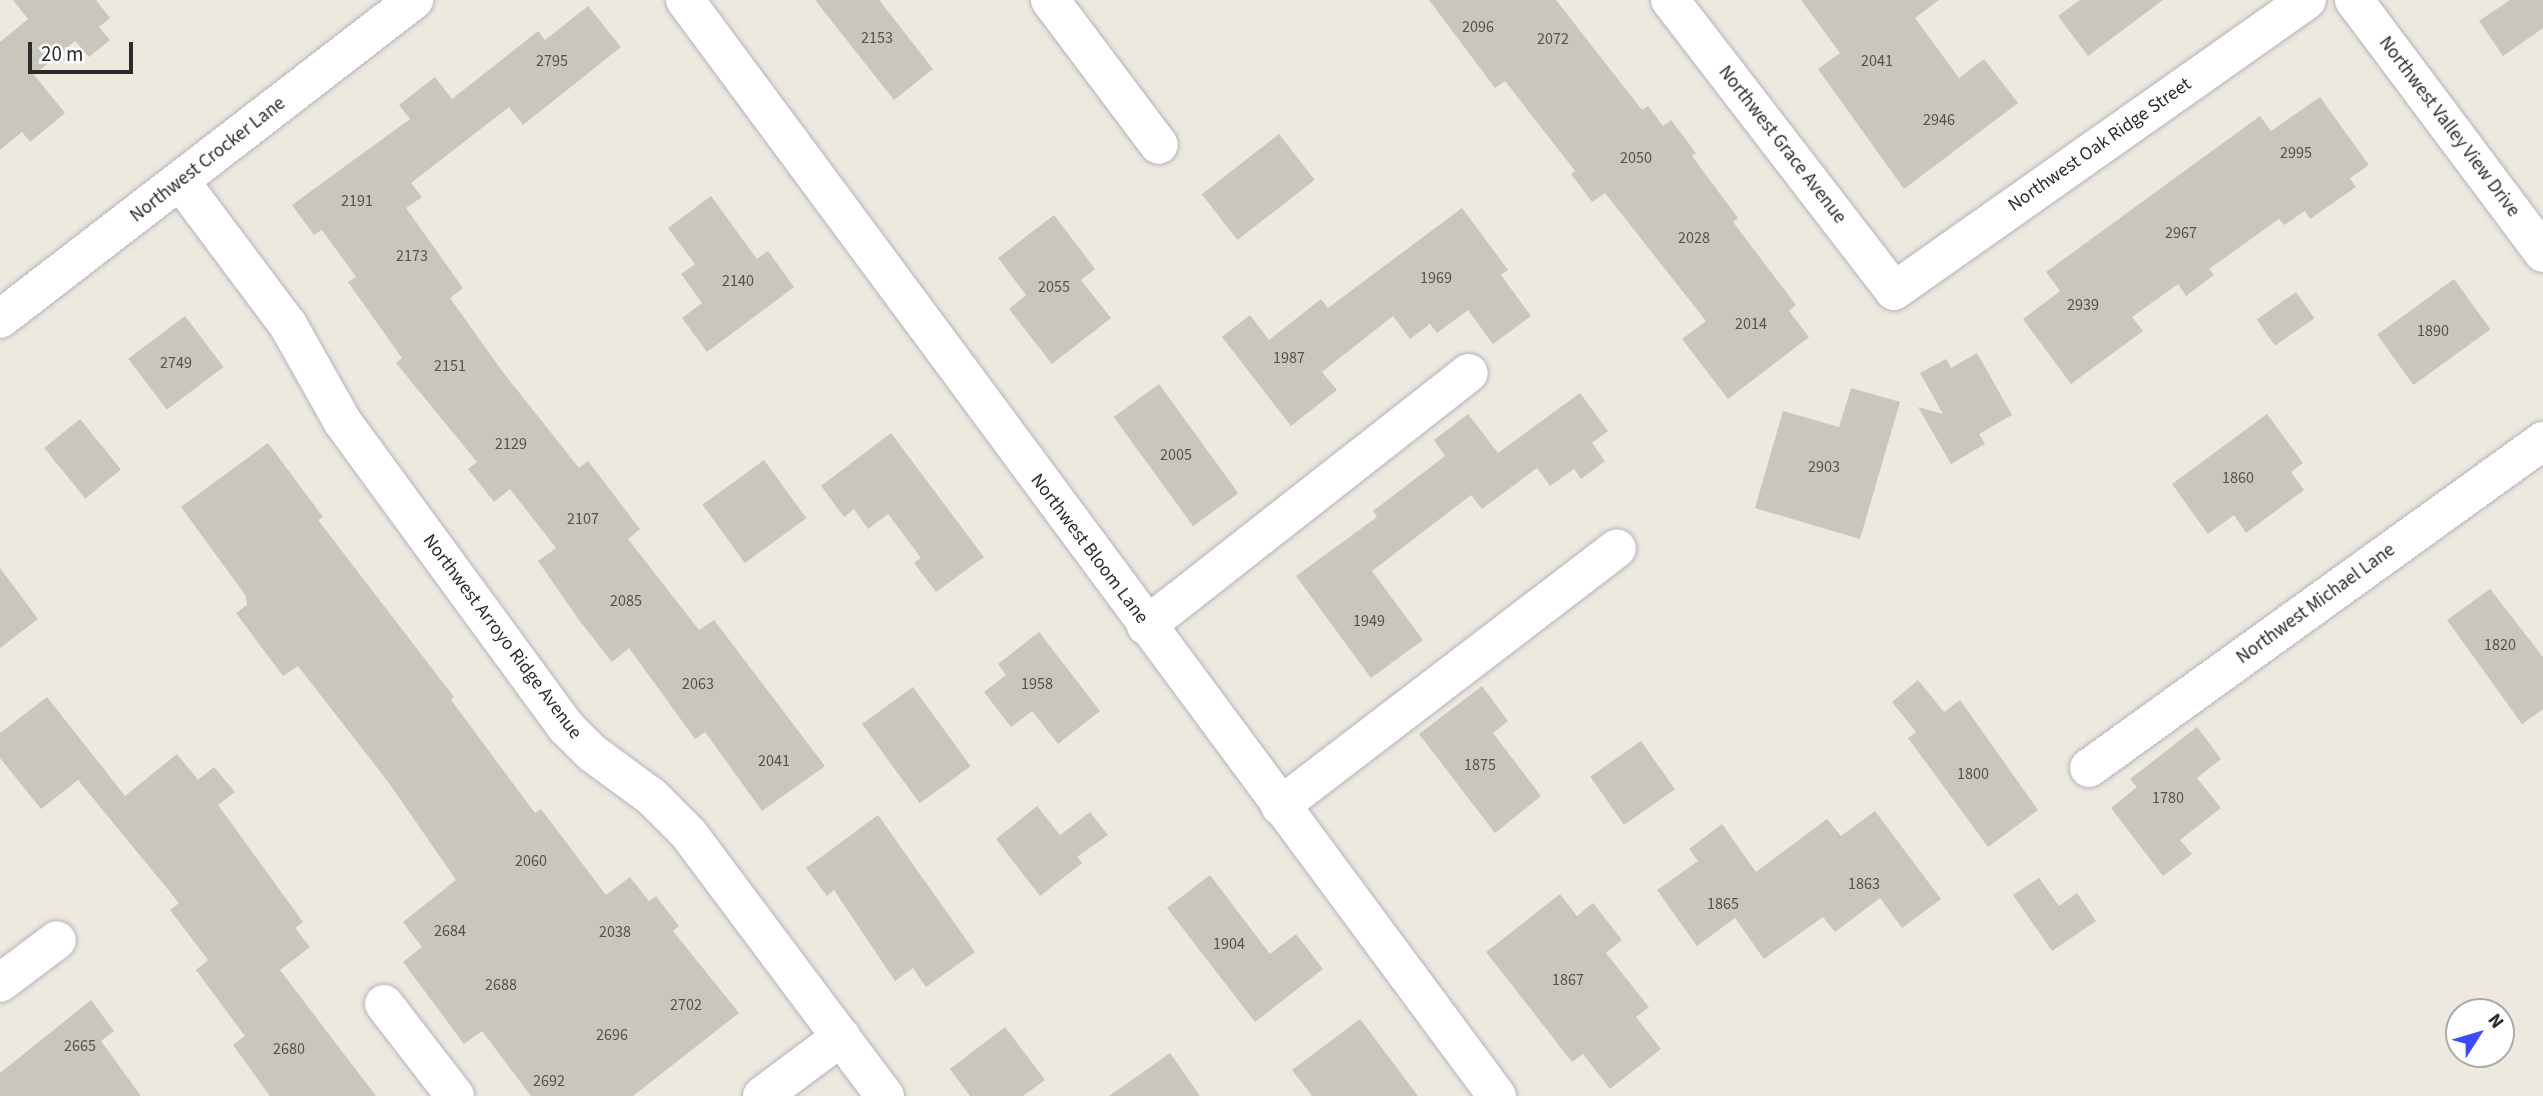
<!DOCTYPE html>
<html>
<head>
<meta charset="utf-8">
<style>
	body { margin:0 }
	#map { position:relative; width:2543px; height:1096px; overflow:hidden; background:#eee9de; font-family:"Source Sans 3",sans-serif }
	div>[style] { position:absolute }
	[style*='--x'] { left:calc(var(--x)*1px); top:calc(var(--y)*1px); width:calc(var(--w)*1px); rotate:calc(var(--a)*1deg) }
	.building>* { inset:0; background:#c9c6be; transform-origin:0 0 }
	.roads { filter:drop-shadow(0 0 2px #b2b3c0) drop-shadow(0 0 2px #b2b3c0) }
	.minor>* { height:38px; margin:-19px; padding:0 19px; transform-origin:19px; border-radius:19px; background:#fff }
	span { translate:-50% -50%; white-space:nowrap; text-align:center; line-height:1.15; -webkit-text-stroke:7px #fff; paint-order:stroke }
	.number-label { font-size:16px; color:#535250 }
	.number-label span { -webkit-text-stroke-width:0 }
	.street-label { font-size:19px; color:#2c2c2c }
	.north { position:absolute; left:2445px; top:998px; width:70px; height:70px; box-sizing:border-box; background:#fff; border:2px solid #ababab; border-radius:50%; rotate:53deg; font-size:19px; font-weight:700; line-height:28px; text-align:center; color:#2c2c2c }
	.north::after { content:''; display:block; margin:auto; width:24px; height:32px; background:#3c4cfd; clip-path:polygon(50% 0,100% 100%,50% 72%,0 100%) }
	.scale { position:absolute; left:28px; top:42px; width:105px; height:32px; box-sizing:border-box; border:4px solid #2c2c2c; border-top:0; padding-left:9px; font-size:21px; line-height:24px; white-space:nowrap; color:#2c2c2c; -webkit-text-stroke:5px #fff; paint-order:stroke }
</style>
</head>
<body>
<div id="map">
	<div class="building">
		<div style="clip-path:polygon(13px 0,96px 0,110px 18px,99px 27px,110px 40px,89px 57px,75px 41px,34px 75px,65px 113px,30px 142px,22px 132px,0 150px,0 42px,28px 19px)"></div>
		<div style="clip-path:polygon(815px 0,879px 0,933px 69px,894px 100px)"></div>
		<div style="clip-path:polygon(1429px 0,1556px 0,1642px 110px,1648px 106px,1663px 126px,1671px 120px,1696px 153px,1692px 156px,1738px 218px,1733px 222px,1796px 305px,1789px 311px,1809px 337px,1728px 399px,1682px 339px,1706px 321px,1605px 193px,1592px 202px,1571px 174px,1575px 171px,1505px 81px,1495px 88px)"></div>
		<div style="clip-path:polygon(1801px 0,1939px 0,1915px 18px,1959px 78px,1984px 59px,2018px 103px,1904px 189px,1818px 69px,1840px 53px)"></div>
		<div style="clip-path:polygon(2080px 0,2163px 0,2088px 56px,2058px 16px)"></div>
		<div style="clip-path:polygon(2510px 0,2543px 0,2543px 28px,2503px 56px,2479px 21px)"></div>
		<div style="clip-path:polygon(588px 6px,621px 47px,523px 125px,509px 107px,411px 183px,422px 197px,406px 208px,463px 288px,450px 298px,502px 371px,579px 468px,588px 461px,640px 529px,628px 539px,699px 630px,714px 620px,825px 766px,762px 811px,705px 732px,695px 739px,629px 648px,612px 662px,579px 620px,538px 561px,556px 548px,510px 489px,494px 502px,468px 469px,477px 462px,396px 363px,402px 358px,348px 282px,356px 277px,322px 230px,314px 235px,292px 205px,410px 119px,399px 105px,435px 77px,452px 99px,538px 31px,545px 40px)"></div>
		<div style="clip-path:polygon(2320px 97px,2369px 165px,2350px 178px,2356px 187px,2310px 219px,2305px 211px,2284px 225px,2279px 219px,2209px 269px,2214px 275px,2186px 296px,2178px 284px,2132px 317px,2143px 331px,2071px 384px,2023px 319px,2060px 291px,2046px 272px,2260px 116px,2271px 131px)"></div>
		<div style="left:1279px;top:134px;width:58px;height:98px;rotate:52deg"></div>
		<div style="clip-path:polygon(711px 196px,757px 259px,768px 251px,794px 287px,707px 352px,682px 318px,702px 303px,681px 274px,695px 264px,668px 228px)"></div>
		<div style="clip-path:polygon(1462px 208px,1508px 270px,1501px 275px,1531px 316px,1493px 344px,1468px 310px,1437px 333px,1430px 324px,1410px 339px,1393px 316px,1322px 372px,1337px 390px,1291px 426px,1222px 337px,1250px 315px,1269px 340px,1321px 299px,1328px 308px)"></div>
		<div style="clip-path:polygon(1054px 215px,1095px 269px,1081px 280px,1111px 318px,1052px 364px,1009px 309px,1026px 295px,998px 258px)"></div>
		<div style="left:2454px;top:279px;width:62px;height:95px;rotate:54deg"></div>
		<div style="left:2296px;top:292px;width:32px;height:48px;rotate:55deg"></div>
		<div style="left:185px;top:316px;width:64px;height:71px;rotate:53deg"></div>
		<div style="clip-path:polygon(1977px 353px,2012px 415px,1979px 434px,1985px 444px,1951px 464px,1918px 407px,1943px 414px,1920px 373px,1946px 359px,1951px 368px)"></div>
		<div style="left:1159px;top:384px;width:135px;height:56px;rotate:54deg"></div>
		<div style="clip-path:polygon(1851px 388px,1900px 402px,1860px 539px,1755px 508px,1783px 411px,1839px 427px)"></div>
		<div style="clip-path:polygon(1580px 393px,1608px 431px,1592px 443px,1605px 461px,1581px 479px,1574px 469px,1550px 486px,1537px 468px,1482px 509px,1471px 495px,1372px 571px,1423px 640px,1371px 678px,1296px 576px,1377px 517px,1373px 511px,1445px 456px,1434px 440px,1468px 414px,1498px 453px)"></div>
		<div style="clip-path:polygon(2267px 414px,2303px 463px,2291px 472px,2304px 490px,2246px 533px,2234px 515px,2208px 534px,2172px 484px)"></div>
		<div style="left:80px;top:419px;width:65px;height:46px;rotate:51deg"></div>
		<div style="clip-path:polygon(891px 433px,984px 557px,936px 592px,914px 563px,921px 558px,888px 514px,868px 529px,854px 509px,844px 517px,821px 486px)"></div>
		<div style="clip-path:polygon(268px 443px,323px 517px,318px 520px,454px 697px,451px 700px,535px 813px,541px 809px,606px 895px,630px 877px,649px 901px,656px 896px,679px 926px,673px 931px,739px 1013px,633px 1096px,531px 1096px,482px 1031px,464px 1044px,403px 962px,422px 947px,403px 922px,456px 880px,389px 783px,298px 666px,283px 676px,236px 613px,247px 605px,246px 596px,181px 507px)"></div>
		<div style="left:764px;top:460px;width:72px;height:76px;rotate:54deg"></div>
		<div style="clip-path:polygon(0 568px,38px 619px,0 648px)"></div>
		<div style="clip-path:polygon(2490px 589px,2543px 657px,2543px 709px,2522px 724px,2447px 620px)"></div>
		<div style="clip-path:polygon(1039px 632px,1100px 711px,1058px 744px,1032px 711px,1011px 727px,984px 692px,1006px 675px,998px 664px)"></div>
		<div style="clip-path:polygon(1918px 680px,1944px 712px,1960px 700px,2038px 810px,1988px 847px,1908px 738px,1916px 732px,1892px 702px)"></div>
		<div style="clip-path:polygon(1482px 686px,1508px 721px,1493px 733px,1541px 796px,1495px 833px,1419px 734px)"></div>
		<div style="left:913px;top:687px;width:98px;height:63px;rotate:54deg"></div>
		<div style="clip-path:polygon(47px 697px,125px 796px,177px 754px,198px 780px,214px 767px,235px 792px,218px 805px,303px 922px,295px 928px,310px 947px,280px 970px,376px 1096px,270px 1096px,233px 1045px,245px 1036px,196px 970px,208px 960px,170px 910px,179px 903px,78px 780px,41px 809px,0 758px,0 733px)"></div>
		<div style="clip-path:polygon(2197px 727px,2221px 759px,2197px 778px,2221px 808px,2180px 840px,2192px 854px,2163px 876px,2111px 808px,2137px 787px,2130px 779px)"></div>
		<div style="left:1641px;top:741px;width:59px;height:62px;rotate:55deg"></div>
		<div style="clip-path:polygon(1037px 806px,1060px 835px,1090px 812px,1108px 835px,1077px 857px,1082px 863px,1040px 896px,996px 839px)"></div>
		<div style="clip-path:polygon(1875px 811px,1941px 899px,1902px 928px,1880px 898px,1835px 932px,1823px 917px,1764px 959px,1735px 918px,1697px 946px,1657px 890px,1698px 861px,1689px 849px,1722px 824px,1756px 872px,1827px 819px,1841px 836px)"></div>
		<div style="clip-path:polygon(878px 815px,975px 952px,926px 987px,913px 968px,895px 981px,834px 890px,827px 896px,806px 868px)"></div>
		<div style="clip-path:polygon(1210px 875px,1270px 954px,1296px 934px,1323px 969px,1255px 1022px,1167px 908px)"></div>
		<div style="clip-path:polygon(2039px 878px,2059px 906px,2077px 893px,2096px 921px,2052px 951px,2013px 895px)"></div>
		<div style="clip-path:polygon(1560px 894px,1577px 916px,1593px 903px,1622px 940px,1606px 953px,1649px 1007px,1636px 1017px,1661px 1049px,1610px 1089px,1583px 1054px,1572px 1062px,1486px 952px)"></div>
		<div style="clip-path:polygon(91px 1000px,114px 1031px,101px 1041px,141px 1096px,0 1096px,0 1073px)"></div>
		<div style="clip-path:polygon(1360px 1019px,1418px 1096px,1312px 1096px,1292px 1070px)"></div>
		<div style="clip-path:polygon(1005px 1027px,1045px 1080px,1023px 1096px,970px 1096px,950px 1069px)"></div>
		<div style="clip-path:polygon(1170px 1053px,1200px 1096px,1109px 1096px)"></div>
	</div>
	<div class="roads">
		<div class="minor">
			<div style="--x:685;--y:0;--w:1364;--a:53.47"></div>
			<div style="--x:1050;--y:0;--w:181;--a:53.1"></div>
			<div style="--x:1670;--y:0;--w:367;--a:52.4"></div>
			<div style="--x:1894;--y:291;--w:505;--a:-35.17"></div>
			<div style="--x:2354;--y:0;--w:316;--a:53.2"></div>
			<div style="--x:181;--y:182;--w:179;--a:53.2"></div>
			<div style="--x:288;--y:325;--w:110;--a:60.6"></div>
			<div style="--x:342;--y:421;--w:379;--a:53.8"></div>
			<div style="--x:566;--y:727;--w:37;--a:45"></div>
			<div style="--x:592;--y:753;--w:74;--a:36.3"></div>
			<div style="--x:652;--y:797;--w:51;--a:45"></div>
			<div style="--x:688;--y:833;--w:329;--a:53.2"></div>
			<div style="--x:0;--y:319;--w:523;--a:-37.62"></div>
			<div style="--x:1146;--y:626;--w:410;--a:-38.1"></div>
			<div style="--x:2089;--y:768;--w:560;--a:-35.76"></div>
			<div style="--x:1280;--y:806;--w:424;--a:-37.4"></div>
			<div style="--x:0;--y:983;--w:71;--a:-37"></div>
			<div style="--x:384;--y:1004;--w:116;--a:52.3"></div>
			<div style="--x:762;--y:1096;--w:99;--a:-36.8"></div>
		</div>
	</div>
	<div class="number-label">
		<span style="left:1478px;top:27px">2096</span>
		<span style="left:877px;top:38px">2153</span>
		<span style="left:1553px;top:39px">2072</span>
		<span style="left:552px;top:61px">2795</span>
		<span style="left:1877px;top:61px">2041</span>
		<span style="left:1939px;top:120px">2946</span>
		<span style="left:2296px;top:153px">2995</span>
		<span style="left:1636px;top:158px">2050</span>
		<span style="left:357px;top:201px">2191</span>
		<span style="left:2181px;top:233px">2967</span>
		<span style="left:1694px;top:238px">2028</span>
		<span style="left:412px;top:256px">2173</span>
		<span style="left:1436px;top:278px">1969</span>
		<span style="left:738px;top:281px">2140</span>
		<span style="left:1054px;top:287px">2055</span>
		<span style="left:2083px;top:305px">2939</span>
		<span style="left:1751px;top:324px">2014</span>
		<span style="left:2433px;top:331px">1890</span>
		<span style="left:1289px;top:358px">1987</span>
		<span style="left:176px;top:363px">2749</span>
		<span style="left:450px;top:366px">2151</span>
		<span style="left:511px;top:444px">2129</span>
		<span style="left:1176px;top:455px">2005</span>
		<span style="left:1824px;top:467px">2903</span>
		<span style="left:2238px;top:478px">1860</span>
		<span style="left:583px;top:519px">2107</span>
		<span style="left:626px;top:601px">2085</span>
		<span style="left:1369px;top:621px">1949</span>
		<span style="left:2500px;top:645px">1820</span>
		<span style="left:698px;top:684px">2063</span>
		<span style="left:1037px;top:684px">1958</span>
		<span style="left:774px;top:761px">2041</span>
		<span style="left:1480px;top:765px">1875</span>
		<span style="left:1973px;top:774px">1800</span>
		<span style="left:2168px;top:798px">1780</span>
		<span style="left:531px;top:861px">2060</span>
		<span style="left:1864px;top:884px">1863</span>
		<span style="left:1723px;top:904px">1865</span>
		<span style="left:450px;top:931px">2684</span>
		<span style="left:615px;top:932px">2038</span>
		<span style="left:1229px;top:944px">1904</span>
		<span style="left:1568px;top:980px">1867</span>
		<span style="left:501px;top:985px">2688</span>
		<span style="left:686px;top:1005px">2702</span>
		<span style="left:612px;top:1035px">2696</span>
		<span style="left:80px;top:1046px">2665</span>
		<span style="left:289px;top:1049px">2680</span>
		<span style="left:549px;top:1081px">2692</span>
	</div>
	<div class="street-label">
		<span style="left:2449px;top:127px;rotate:53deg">Northwest Valley View Drive</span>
		<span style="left:1782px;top:145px;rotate:52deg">Northwest Grace Avenue</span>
		<span style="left:2100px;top:145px;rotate:-35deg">Northwest Oak Ridge Street</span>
		<span style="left:208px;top:160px;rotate:-38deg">Northwest Crocker Lane</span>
		<span style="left:1089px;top:549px;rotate:53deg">Northwest Bloom Lane</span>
		<span style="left:2316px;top:604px;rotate:-36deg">Northwest Michael Lane</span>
		<span style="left:502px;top:637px;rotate:53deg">Northwest Arroyo Ridge Avenue</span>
	</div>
	<div class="north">N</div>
	<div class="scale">20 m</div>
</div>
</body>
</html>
